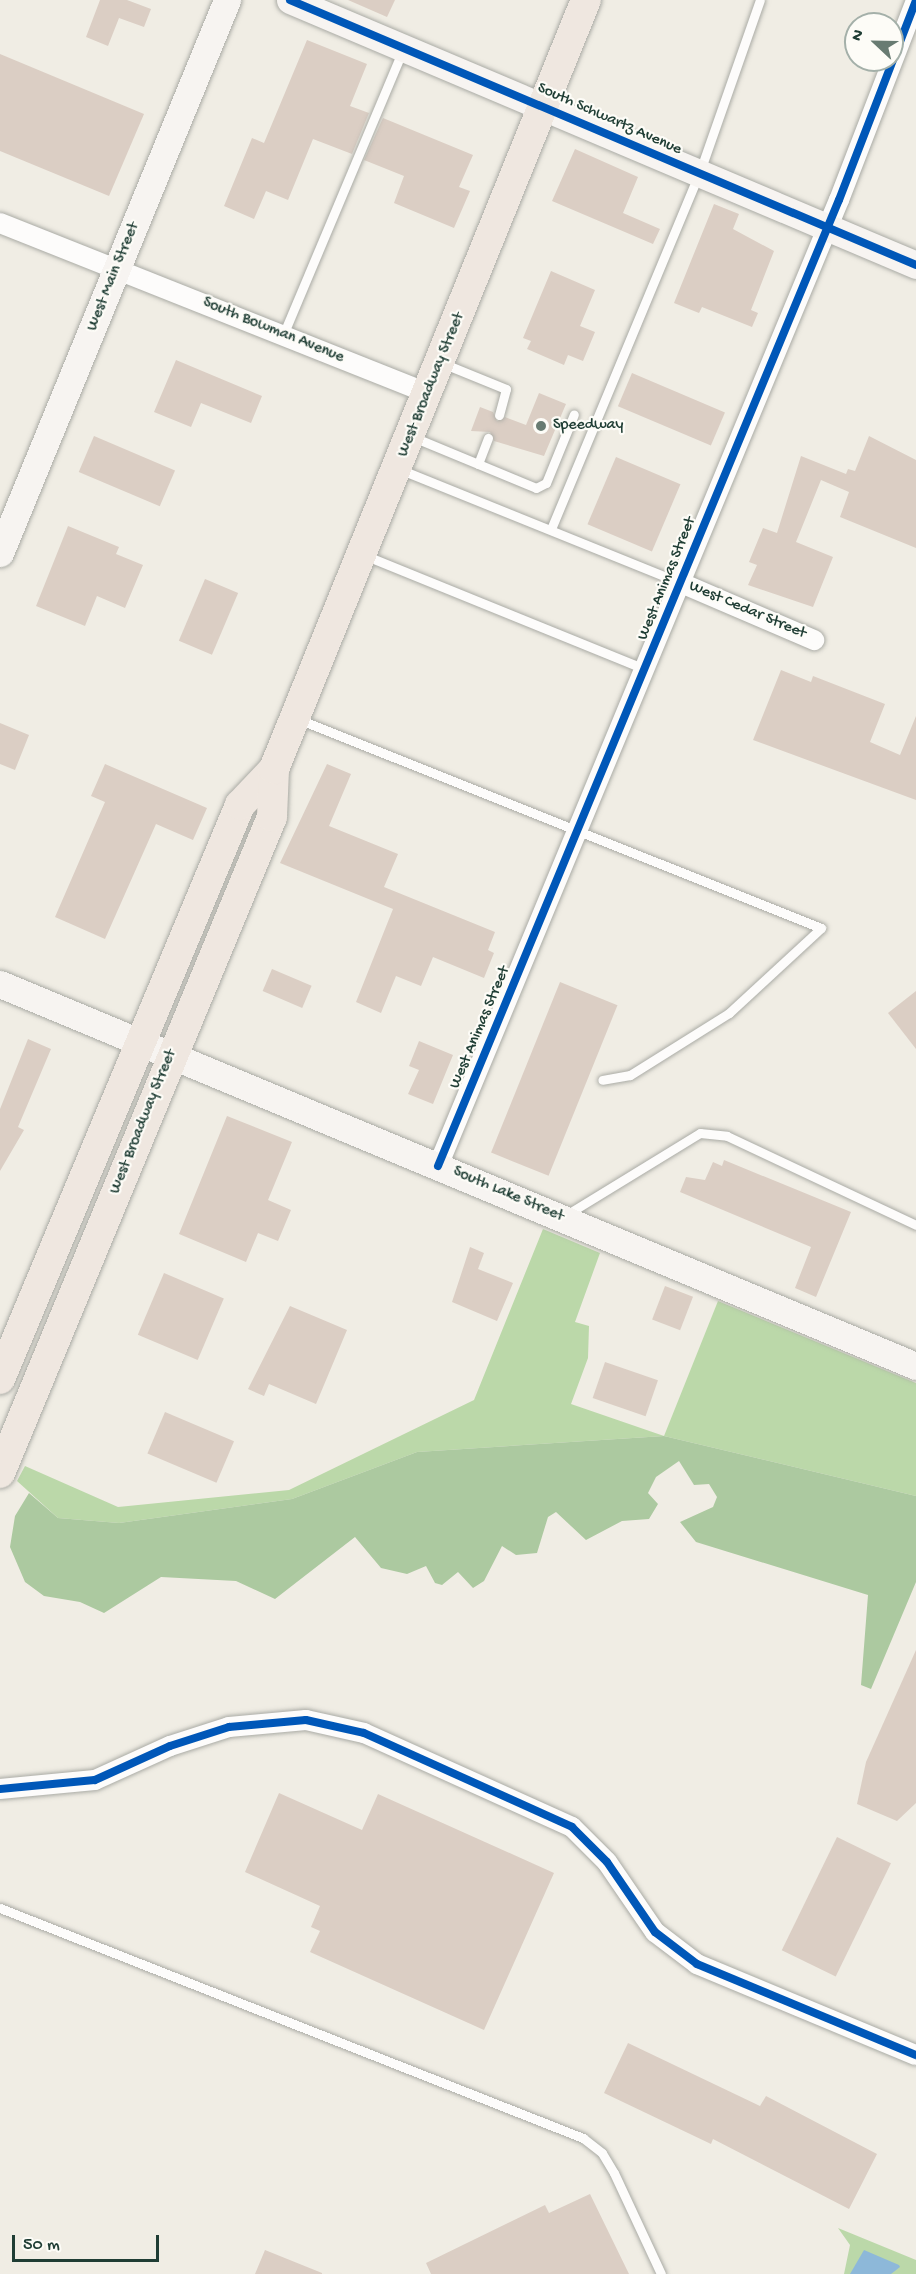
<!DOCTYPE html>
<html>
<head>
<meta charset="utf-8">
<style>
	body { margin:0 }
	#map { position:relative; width:916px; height:2274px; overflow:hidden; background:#f0ede4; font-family:"Gochi Hand",sans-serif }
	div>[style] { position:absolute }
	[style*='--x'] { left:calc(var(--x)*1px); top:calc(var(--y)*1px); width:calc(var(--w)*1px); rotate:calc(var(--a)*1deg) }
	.green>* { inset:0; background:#bbd8a9 }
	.forest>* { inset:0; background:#acc9a0 }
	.water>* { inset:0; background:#8db8d9 }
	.building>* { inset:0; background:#dbcec4; transform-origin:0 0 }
	.roads { filter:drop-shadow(0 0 2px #aaaba5) drop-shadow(0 0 2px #aaaba5) }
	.lane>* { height:9px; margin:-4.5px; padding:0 4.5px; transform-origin:4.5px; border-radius:4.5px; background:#fdfcfb }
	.street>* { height:20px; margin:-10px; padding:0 10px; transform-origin:10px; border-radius:10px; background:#fdfcfb }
	.secondary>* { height:27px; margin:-13.5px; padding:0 13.5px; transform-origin:13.5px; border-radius:13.5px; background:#f7f4f1 }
	.primary>* { height:30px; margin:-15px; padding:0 15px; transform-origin:15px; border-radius:15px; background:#efe7e0 }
	.cycleway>* { height:8px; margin:-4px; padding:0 4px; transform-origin:4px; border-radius:4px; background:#0057b8 }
	.dots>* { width:16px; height:16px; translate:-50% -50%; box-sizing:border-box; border:3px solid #fdfcf7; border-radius:50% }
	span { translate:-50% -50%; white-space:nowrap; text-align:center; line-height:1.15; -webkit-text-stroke:4.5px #fdfcf7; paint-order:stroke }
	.street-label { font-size:16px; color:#1f3d34 }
	.poi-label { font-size:16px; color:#1f3d34 }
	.left { translate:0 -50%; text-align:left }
	.north { position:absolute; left:844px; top:12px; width:60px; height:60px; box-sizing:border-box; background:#fdfcf7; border:2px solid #a4b0a9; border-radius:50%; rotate:292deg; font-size:16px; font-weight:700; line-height:24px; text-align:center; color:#1f3d34 }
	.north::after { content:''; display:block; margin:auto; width:21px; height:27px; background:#687b72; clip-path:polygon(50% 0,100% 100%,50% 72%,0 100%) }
	.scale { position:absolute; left:12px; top:2235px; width:147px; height:27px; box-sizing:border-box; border:3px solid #1f3d34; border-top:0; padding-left:8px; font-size:18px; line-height:21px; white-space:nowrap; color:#1f3d34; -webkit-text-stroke:4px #fdfcf7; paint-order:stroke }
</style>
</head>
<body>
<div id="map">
	<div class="green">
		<div style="clip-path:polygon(543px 1229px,600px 1253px,575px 1322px,589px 1326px,588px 1358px,571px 1404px,664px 1436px,718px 1301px,916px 1383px,916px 1496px,664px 1436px,417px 1452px,292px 1499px,119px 1523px,58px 1518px,17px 1481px,25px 1466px,118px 1507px,289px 1490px,474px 1400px)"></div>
		<div style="clip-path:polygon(838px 2228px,916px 2260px,916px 2274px,844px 2274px,850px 2245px)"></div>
	</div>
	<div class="forest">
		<div style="clip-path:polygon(664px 1436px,916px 1496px,916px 1582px,871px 1689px,861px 1685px,868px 1595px,696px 1542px,680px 1522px,713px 1507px,717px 1497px,709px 1484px,694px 1485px,679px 1461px,656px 1477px,648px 1493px,658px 1504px,649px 1519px,622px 1521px,586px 1540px,556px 1512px,548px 1517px,537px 1553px,516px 1555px,502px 1546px,484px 1581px,473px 1588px,458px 1572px,442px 1585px,435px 1583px,426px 1566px,407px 1574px,381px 1568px,355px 1537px,275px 1599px,236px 1581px,161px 1577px,104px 1613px,80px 1602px,44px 1596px,25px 1582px,10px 1547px,15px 1516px,29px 1493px,58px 1518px,119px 1523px,292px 1499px,417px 1452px)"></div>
	</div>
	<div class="water">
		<div style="clip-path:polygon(864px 2250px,899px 2265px,900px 2267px,891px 2274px,850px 2274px)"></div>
	</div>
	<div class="building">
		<div style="clip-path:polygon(100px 0,127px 0,151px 9px,144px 27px,119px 18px,108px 46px,86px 37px)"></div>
		<div style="clip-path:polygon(348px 0,395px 0,387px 17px)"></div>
		<div style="clip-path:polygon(307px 40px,367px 64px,350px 106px,369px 113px,352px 154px,313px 139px,288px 200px,266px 191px,254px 219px,224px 206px,252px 138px,264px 143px)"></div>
		<div style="clip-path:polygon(0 54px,144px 114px,109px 196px,0 151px)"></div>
		<div style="clip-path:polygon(383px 118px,473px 155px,459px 187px,470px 191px,454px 228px,394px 203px,404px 176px,364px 160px)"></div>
		<div style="clip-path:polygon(575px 149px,638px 177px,623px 213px,660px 229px,653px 244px,552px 201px)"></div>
		<div style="clip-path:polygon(714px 204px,739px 214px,733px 229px,774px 251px,751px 310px,758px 313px,752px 327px,702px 307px,699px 313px,674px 303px)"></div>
		<div style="clip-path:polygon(551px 271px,595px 290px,580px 326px,595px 332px,583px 361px,568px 355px,564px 365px,527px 349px,531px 341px,523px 338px)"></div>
		<div style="clip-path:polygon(176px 360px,262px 396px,251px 423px,201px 403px,191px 427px,154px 412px)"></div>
		<div style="left:632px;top:373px;width:101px;height:36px;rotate:23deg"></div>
		<div style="clip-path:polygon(539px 393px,566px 404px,544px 456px,494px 441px,490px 432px,471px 431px,480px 407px,493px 412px,497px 421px,505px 417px,526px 425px)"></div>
		<div style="left:94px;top:436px;width:88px;height:39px;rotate:23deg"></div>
		<div style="clip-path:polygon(869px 436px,916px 460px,916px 548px,840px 517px,849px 492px,821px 480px,796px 542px,833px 557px,813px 607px,748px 585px,757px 565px,749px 562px,763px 528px,777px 533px,801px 456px,846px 474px,848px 469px,855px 471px)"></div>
		<div style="left:616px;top:457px;width:70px;height:73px;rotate:23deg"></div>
		<div style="clip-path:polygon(68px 526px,119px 547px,116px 554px,143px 565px,125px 608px,97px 596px,85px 626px,36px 606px)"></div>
		<div style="left:205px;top:579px;width:36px;height:67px;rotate:23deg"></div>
		<div style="clip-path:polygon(781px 670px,811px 682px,813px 676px,885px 704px,870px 742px,900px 755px,916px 716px,916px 800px,753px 740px)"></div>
		<div style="clip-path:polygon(0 723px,29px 735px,15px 770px,0 764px)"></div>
		<div style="clip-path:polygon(105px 764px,207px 808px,193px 840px,156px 824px,105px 939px,55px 917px,105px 802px,91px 796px)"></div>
		<div style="clip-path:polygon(327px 764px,351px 774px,329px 826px,398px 854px,384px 887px,495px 932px,488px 950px,494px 953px,484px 978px,433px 957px,421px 986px,396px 976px,381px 1013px,356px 1002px,393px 909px,280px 863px)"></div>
		<div style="left:272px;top:969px;width:43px;height:24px;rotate:23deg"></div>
		<div style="left:560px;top:982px;width:62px;height:184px;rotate:22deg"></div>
		<div style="clip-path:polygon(916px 991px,916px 1049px,888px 1013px)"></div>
		<div style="clip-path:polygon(28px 1039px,51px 1049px,18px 1127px,24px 1130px,0 1171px,0 1109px)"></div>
		<div style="clip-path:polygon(419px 1041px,453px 1055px,433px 1104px,408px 1094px,419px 1070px,409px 1066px)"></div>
		<div style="clip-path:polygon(227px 1116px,292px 1142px,268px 1200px,291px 1210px,278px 1241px,258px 1233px,246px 1262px,179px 1234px)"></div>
		<div style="clip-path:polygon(724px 1160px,851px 1212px,816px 1297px,795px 1288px,811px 1247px,680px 1192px,686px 1177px,705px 1180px,713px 1162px,722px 1166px)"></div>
		<div style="clip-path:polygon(470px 1247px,484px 1253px,478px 1269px,513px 1283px,497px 1321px,452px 1302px)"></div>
		<div style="left:164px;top:1273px;width:65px;height:67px;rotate:23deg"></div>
		<div style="left:665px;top:1286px;width:30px;height:36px;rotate:21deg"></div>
		<div style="clip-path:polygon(290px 1306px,347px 1330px,316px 1404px,269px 1384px,264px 1396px,248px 1389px)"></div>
		<div style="left:605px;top:1362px;width:56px;height:38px;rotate:19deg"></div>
		<div style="left:165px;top:1412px;width:75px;height:45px;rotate:23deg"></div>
		<div style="clip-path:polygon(916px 1650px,916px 1803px,897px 1821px,857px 1804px,866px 1762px)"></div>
		<div style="clip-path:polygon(279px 1793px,362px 1830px,378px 1794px,554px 1873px,484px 2030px,310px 1952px,320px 1931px,311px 1927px,320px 1906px,245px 1872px)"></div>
		<div style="left:837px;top:1837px;width:60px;height:126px;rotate:26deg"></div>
		<div style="clip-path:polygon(628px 2043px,760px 2106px,766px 2096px,877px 2154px,849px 2209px,713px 2139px,711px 2144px,604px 2093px)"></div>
		<div style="clip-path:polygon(590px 2194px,629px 2274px,431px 2274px,426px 2263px,545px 2205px,549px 2213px)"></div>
		<div style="clip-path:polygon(265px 2250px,322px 2273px,322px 2274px,255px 2274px)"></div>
	</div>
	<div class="roads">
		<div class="lane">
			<div style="--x:283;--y:335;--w:309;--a:-67.2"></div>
			<div style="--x:442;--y:363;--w:69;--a:22.1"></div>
			<div style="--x:506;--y:389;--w:27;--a:105"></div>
			<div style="--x:413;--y:437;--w:133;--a:22.5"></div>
			<div style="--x:536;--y:488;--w:11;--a:-27"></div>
			<div style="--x:546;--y:483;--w:74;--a:-67.9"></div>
			<div style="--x:478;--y:464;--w:28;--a:-69"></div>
			<div style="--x:399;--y:469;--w:304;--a:22"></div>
			<div style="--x:551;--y:529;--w:385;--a:-67.4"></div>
			<div style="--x:699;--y:174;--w:184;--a:-70.7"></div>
			<div style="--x:364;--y:555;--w:303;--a:22.1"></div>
			<div style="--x:298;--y:719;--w:563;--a:21.78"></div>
			<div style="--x:821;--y:928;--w:125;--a:137.3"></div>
			<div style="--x:729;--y:1013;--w:117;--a:147.9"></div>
			<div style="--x:630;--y:1075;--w:28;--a:170"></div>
			<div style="--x:566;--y:1215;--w:157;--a:-31.5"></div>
			<div style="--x:700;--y:1133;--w:27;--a:6"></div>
			<div style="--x:727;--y:1136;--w:209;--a:25.2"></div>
			<div style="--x:0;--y:1908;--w:627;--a:21.53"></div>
			<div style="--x:583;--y:2138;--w:24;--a:38"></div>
			<div style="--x:602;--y:2153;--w:23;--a:59"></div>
			<div style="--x:614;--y:2173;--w:111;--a:65"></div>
		</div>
		<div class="street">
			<div style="--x:0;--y:223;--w:462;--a:21.7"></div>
			<div style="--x:681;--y:583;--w:145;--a:23.2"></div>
			<div style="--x:438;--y:1166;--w:1046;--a:-67.46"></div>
			<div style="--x:839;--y:200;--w:214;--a:-68.9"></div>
			<div style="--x:0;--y:1789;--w:95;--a:-5.4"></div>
			<div style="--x:95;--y:1780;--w:82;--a:-24.4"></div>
			<div style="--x:170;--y:1746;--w:62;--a:-17.9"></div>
			<div style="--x:229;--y:1727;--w:77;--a:-5.2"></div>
			<div style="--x:306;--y:1720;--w:59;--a:12.6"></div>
			<div style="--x:364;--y:1733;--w:228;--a:24.3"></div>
			<div style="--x:572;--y:1827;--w:49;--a:45"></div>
			<div style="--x:607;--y:1862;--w:85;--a:55.6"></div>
			<div style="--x:655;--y:1932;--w:53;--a:37.3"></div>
			<div style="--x:697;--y:1964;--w:237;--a:22.6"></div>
		</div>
		<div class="secondary">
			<div style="--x:290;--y:0;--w:680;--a:22.94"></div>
			<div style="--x:0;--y:553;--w:598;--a:-67.68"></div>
			<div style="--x:0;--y:984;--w:992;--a:22.64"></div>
		</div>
		<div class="primary">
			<div style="--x:0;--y:1379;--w:622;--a:-67.31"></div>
			<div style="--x:240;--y:805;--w:50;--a:-46.6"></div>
			<div style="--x:0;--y:1473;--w:710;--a:-67.48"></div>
			<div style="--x:272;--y:817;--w:48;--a:-87.6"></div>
			<div style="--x:274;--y:769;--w:830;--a:-67.92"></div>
		</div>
	</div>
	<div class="cycleway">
		<div style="--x:290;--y:0;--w:680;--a:22.94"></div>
		<div style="--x:438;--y:1166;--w:1046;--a:-67.46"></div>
		<div style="--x:839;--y:200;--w:214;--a:-68.9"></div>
		<div style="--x:0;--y:1789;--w:95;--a:-5.4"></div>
		<div style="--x:95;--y:1780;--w:82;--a:-24.4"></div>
		<div style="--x:170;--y:1746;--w:62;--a:-17.9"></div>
		<div style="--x:229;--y:1727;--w:77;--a:-5.2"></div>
		<div style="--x:306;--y:1720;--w:59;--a:12.6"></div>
		<div style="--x:364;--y:1733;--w:228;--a:24.3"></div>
		<div style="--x:572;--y:1827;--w:49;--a:45"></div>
		<div style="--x:607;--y:1862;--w:85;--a:55.6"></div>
		<div style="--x:655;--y:1932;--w:53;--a:37.3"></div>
		<div style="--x:697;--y:1964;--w:237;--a:22.6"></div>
	</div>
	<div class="dots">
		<div style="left:541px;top:426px;background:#687b72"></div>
	</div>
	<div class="street-label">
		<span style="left:609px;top:120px;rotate:24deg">South Schwartz Avenue</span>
		<span style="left:114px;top:277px;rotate:-68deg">West Main Street</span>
		<span style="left:273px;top:331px;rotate:22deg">South Bowman Avenue</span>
		<span style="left:432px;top:385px;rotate:-68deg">West Broadway Street</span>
		<span style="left:668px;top:579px;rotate:-68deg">West Animas Street</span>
		<span style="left:747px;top:611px;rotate:23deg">West Cedar Street</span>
		<span style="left:481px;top:1028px;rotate:-67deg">West Animas Street</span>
		<span style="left:144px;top:1122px;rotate:-68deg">West Broadway Street</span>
		<span style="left:508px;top:1195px;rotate:23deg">South Lake Street</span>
	</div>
	<div class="poi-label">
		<span class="left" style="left:553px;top:426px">Speedway</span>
	</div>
	<div class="north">N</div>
	<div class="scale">50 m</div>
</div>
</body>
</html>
